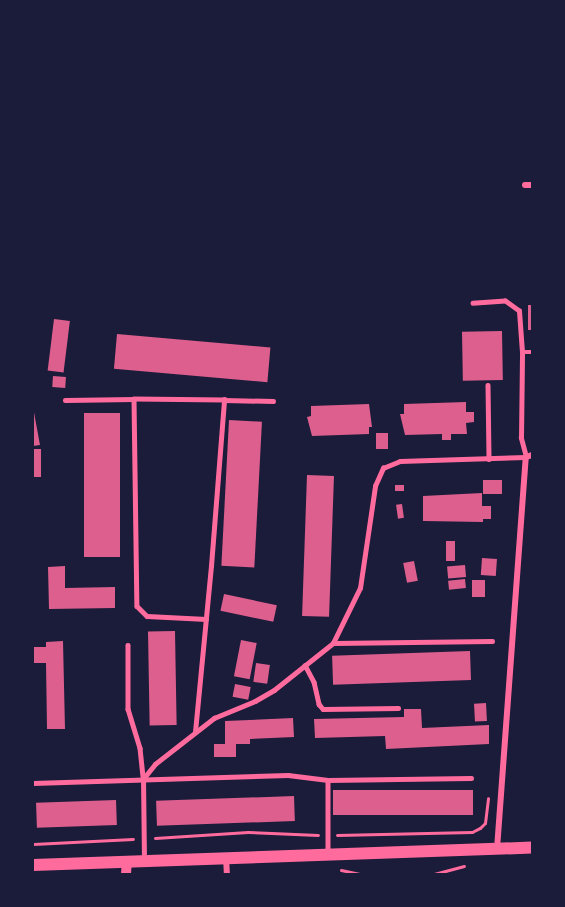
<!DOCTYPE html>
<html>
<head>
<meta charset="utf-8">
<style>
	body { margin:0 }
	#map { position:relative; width:565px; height:907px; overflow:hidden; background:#1b1b3a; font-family:"Golos Text",sans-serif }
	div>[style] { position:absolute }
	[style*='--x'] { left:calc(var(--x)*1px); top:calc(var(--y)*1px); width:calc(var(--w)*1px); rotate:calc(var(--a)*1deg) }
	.building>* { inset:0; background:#dd5f8e; transform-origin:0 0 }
	.path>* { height:3px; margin:-1.5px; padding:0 1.5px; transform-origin:1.5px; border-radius:1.5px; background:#ff6b9d }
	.service>* { height:4.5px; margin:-2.25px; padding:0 2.25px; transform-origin:2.25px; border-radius:2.25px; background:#ff6b9d }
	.minor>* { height:6px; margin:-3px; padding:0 3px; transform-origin:3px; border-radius:3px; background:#ff6b9d }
	.tertiary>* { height:10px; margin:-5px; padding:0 5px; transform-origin:5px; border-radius:5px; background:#ff6b9d }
	.secondary>* { height:12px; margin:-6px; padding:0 6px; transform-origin:6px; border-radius:6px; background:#ff6b9d }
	span { translate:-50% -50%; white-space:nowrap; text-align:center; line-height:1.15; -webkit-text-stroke:4.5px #1b1b3a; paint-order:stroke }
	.frame { position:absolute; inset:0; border:34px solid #1b1b3a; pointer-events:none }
</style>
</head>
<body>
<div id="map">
	<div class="building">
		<div style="left:532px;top:305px;width:25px;height:4px;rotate:90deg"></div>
		<div style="left:54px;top:319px;width:16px;height:52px;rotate:7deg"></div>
		<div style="left:502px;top:331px;width:49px;height:40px;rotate:89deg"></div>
		<div style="left:117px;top:334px;width:154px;height:35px;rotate:5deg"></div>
		<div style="left:53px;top:376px;width:13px;height:11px;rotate:4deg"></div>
		<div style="clip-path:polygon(466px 402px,466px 412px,474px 412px,474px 422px,466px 423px,467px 434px,451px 434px,451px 440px,442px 440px,442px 434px,405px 435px,400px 414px,404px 414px,404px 404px)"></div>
		<div style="clip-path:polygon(369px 404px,372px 427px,369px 427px,369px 434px,312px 436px,307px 417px,311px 416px,311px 406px)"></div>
		<div style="clip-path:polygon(33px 407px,40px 445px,33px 446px)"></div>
		<div style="left:84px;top:413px;width:36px;height:144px"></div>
		<div style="left:229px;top:420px;width:33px;height:146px;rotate:3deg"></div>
		<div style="left:376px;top:433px;width:12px;height:16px"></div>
		<div style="left:33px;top:449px;width:8px;height:28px"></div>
		<div style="left:307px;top:475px;width:27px;height:141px;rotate:2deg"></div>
		<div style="left:483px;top:480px;width:19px;height:14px"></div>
		<div style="left:404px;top:485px;width:6px;height:9px;rotate:90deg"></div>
		<div style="clip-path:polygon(482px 493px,482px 506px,491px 506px,491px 519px,483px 519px,483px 522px,423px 521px,423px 496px)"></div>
		<div style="left:402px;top:504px;width:14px;height:6px;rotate:82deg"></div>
		<div style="left:446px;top:541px;width:9px;height:20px"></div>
		<div style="left:482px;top:558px;width:15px;height:17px;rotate:4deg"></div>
		<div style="left:414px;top:561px;width:20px;height:11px;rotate:79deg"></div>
		<div style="left:465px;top:565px;width:12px;height:18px;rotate:85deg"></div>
		<div style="clip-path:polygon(65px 566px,65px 588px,115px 587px,115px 608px,49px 609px,48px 567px)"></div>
		<div style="left:465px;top:579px;width:9px;height:17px;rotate:84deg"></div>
		<div style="left:472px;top:580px;width:13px;height:17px"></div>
		<div style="left:224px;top:594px;width:54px;height:17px;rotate:12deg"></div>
		<div style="left:175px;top:631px;width:94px;height:27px;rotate:89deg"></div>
		<div style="left:241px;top:640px;width:16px;height:37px;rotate:11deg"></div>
		<div style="clip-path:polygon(63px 641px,65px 729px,47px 729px,46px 663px,33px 663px,33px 647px,46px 647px,46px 642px)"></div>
		<div style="left:470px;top:651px;width:29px;height:138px;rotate:88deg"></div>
		<div style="left:256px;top:663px;width:14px;height:19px;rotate:8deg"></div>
		<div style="left:235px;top:684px;width:16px;height:13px;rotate:11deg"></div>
		<div style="left:486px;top:703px;width:18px;height:12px;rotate:87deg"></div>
		<div style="clip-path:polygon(404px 709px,421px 709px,422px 728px,489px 725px,489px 744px,386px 749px,385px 736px,315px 738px,314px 719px,404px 717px)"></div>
		<div style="clip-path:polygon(293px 718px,294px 737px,250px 739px,250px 744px,236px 744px,236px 757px,214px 757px,214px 744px,225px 744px,225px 721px)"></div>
		<div style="left:473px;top:790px;width:25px;height:140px;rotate:90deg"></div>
		<div style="left:294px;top:796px;width:25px;height:138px;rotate:88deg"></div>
		<div style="left:116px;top:800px;width:25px;height:80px;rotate:88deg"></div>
	</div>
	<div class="path">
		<div style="--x:337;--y:835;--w:135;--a:-1.3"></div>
		<div style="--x:472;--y:832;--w:9;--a:-27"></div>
		<div style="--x:480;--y:828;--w:7;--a:-45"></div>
		<div style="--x:485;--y:823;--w:25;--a:-83"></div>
		<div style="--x:155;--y:838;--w:93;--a:-3.7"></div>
		<div style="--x:248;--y:832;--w:70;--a:2.5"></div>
		<div style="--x:33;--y:844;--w:100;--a:-2.9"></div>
		<div style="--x:341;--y:870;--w:19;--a:12"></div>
		<div style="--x:434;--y:874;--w:31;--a:-15"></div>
	</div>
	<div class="service">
		<div style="--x:522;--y:352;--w:10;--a:0"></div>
		<div style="--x:488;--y:385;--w:74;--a:89.2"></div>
		<div style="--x:65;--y:400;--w:69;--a:-0.8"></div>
		<div style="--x:224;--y:400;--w:49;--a:1.2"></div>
		<div style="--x:333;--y:643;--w:159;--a:-0.7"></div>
		<div style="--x:128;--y:645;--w:64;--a:90"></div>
		<div style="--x:128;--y:709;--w:41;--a:72.9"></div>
		<div style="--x:140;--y:748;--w:31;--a:84"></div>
		<div style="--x:305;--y:665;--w:19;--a:62"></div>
		<div style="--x:314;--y:682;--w:23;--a:77"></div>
		<div style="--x:319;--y:704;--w:6;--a:51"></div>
		<div style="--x:323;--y:709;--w:75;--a:-0.8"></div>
		<div style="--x:195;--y:732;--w:167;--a:-84.5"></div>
		<div style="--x:211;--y:566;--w:167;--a:-85.5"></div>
		<div style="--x:224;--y:400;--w:90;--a:-179.4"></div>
		<div style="--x:134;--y:399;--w:207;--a:89.2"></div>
		<div style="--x:137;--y:606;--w:14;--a:45"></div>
		<div style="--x:147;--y:616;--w:59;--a:2.9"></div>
		<div style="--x:328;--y:780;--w:74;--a:90"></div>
		<div style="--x:33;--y:783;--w:255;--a:-1.8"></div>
		<div style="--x:288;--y:775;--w:40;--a:7.1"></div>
		<div style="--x:328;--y:780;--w:143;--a:-0.8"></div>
		<div style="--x:144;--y:860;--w:81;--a:-90.7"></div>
		<div style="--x:143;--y:779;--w:19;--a:-51"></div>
		<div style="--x:155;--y:764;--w:75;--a:-37.9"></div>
		<div style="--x:214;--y:718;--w:44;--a:-22.5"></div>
		<div style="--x:255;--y:701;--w:22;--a:-30"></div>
		<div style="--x:274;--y:690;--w:75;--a:-38.5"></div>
		<div style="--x:333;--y:643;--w:61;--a:-63.9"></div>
		<div style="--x:360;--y:588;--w:103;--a:-81.6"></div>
		<div style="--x:375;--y:486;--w:20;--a:-66"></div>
		<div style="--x:383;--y:468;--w:18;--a:-22"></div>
		<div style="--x:400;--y:461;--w:126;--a:-1.8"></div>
		<div style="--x:526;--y:457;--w:20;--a:-105"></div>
		<div style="--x:521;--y:438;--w:86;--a:-89.3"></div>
		<div style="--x:522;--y:352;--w:41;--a:-94.2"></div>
		<div style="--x:519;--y:311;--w:17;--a:-144"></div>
		<div style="--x:505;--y:301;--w:32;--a:176"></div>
	</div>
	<div class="minor">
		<div style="--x:525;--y:185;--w:7;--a:0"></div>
		<div style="--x:497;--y:849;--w:393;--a:-85.8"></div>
		<div style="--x:526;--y:457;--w:6;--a:-18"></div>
		<div style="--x:226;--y:857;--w:17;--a:87"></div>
	</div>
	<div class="tertiary">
		<div style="--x:126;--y:874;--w:13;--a:-86"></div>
	</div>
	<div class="secondary">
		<div style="--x:33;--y:865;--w:499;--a:-2"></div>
	</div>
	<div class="frame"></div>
</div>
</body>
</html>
